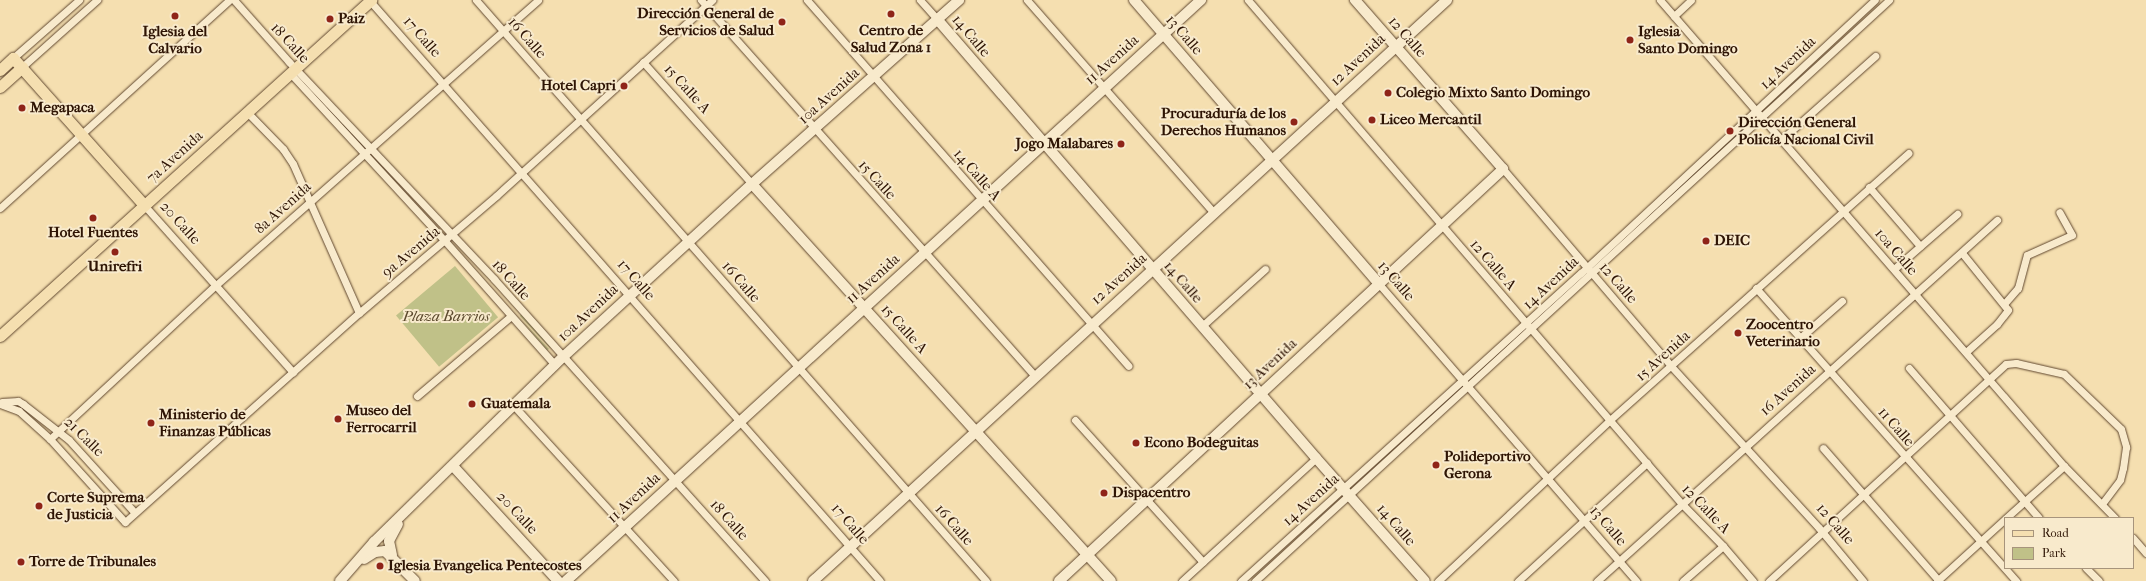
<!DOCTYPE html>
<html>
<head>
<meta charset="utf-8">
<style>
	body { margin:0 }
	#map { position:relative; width:2146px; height:581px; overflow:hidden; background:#f5dfb0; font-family:"IM FELL French Canon",serif }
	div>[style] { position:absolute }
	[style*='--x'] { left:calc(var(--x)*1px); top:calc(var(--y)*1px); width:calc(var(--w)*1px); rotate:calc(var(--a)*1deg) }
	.green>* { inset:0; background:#c0c188; transform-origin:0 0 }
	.roads { filter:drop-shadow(0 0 1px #60472f) drop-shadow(0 0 1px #60472f) }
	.street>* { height:7px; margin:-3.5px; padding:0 3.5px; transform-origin:3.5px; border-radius:3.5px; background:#f8eacc }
	.secondary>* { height:10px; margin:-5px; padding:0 5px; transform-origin:5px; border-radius:5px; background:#f8eacc }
	.primary>* { height:11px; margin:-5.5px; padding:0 5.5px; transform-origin:5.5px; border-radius:5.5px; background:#f5dfb0 }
	.dots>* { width:11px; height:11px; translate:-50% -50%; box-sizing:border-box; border:2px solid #f8eacc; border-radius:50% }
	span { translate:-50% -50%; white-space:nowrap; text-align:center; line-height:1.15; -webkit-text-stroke:4px #f8eacc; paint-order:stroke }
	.poi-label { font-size:15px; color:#2e1404; font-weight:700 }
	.right { translate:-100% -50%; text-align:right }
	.left { translate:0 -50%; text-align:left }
	.street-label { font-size:15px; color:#2e1404 }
	.park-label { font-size:15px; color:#5a482c; font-style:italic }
	.legend { position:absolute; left:2004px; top:517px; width:130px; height:52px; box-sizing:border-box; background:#f8eacc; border:1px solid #a7947c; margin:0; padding:5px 7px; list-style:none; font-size:12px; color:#2e1404 }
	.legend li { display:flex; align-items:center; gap:8px; height:20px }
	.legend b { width:20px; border:1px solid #a7947c }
</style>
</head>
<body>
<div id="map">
	<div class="green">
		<div style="left:455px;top:266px;width:67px;height:77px;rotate:50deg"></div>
		<div style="clip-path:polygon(521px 314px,551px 347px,550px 348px,520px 316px)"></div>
		<div style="clip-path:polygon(518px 316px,549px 349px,547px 350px)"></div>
	</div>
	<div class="roads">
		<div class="street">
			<div style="--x:234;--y:0;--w:83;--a:48.4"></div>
			<div style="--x:289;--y:62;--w:299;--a:46.6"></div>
			<div style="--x:494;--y:279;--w:406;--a:48.1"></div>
			<div style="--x:476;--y:0;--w:773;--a:48.72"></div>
			<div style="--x:701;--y:0;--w:503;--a:48.39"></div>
			<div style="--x:807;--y:0;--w:487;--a:48.7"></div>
			<div style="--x:920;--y:0;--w:25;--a:48"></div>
			<div style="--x:1027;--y:0;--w:283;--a:48.7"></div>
			<div style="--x:1248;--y:0;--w:665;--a:49.27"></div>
			<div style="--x:1682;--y:504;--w:59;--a:45.7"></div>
			<div style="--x:1723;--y:546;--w:46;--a:49.4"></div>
			<div style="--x:1660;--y:0;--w:617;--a:49.08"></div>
			<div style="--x:2064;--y:466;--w:73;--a:45.6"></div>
			<div style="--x:370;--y:1;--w:772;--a:48.67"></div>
			<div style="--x:1674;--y:16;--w:23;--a:-43"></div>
			<div style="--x:13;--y:58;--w:88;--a:-41.3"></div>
			<div style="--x:643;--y:62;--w:164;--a:48.2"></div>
			<div style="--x:22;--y:67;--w:101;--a:-41.8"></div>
			<div style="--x:290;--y:73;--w:229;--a:47.3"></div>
			<div style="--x:445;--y:241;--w:166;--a:48.4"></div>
			<div style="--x:247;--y:112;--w:52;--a:45.8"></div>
			<div style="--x:283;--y:149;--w:18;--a:56"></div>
			<div style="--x:293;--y:164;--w:163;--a:66.1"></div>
			<div style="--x:1782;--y:139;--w:125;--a:-41.7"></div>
			<div style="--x:1503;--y:169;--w:259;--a:49.5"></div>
			<div style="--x:1671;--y:366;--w:219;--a:47.6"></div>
			<div style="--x:1819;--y:528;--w:69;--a:50.3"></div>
			<div style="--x:1869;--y:187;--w:78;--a:49.2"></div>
			<div style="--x:144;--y:205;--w:224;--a:48.3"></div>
			<div style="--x:0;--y:208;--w:309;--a:-42.2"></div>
			<div style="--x:1962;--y:253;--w:73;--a:51.1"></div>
			<div style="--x:2008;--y:310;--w:18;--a:128"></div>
			<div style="--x:1997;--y:324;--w:42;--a:137.9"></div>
			<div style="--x:1894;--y:269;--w:84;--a:-41.1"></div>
			<div style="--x:1379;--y:284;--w:393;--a:49.1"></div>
			<div style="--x:1756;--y:288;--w:392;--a:48.4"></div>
			<div style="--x:2004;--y:304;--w:21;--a:-49"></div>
			<div style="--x:2018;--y:288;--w:34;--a:-75"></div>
			<div style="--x:2027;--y:255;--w:49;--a:-24"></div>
			<div style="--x:2072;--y:235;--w:26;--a:-119"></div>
			<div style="--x:1202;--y:326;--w:85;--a:-42.1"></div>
			<div style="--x:1800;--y:338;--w:56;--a:-41.4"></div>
			<div style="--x:1909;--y:368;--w:198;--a:49.1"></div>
			<div style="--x:417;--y:396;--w:123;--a:-40.4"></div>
			<div style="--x:2;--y:402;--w:16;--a:-4"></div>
			<div style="--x:18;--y:401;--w:6;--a:31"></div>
			<div style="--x:23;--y:404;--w:58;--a:38"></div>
			<div style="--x:69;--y:440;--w:98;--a:47.9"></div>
			<div style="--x:0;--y:404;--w:20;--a:20"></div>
			<div style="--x:19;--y:411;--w:42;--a:42.1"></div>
			<div style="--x:50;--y:439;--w:112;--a:47.9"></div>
			<div style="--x:125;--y:522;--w:314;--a:-41.8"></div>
			<div style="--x:359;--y:313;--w:180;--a:-40.5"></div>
			<div style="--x:496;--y:196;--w:292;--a:-42.2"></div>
			<div style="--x:514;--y:406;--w:237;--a:47.6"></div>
			<div style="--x:1075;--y:420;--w:191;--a:48"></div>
			<div style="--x:50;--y:439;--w:226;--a:-42.9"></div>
			<div style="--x:216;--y:285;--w:430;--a:-41.5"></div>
			<div style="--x:1823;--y:448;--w:176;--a:48.9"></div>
			<div style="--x:2006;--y:518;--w:78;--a:-41.9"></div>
			<div style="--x:2133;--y:538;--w:20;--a:49"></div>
			<div style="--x:2086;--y:568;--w:18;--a:45"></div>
			<div style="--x:1182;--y:581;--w:182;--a:-42.5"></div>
			<div style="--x:1241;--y:581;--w:459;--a:-42.2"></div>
			<div style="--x:1581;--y:273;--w:401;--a:-42.9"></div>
			<div style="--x:1255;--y:581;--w:860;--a:-42.5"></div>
			<div style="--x:1438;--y:581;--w:237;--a:-43.1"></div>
			<div style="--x:1611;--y:419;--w:399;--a:-41.8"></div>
			<div style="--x:1518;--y:581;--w:175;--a:-42.5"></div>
			<div style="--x:1597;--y:581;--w:539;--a:-42.07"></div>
			<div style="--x:1683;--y:581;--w:53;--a:-41.2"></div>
			<div style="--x:1769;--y:581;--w:321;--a:-42.5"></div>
			<div style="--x:2006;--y:364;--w:10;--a:-6"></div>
			<div style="--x:2016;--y:363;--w:49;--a:12.9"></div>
			<div style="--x:2064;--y:374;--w:79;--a:44"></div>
			<div style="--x:2121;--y:429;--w:19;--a:74"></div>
			<div style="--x:2126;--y:447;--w:21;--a:98"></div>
			<div style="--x:2123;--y:468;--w:12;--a:104"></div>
			<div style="--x:2120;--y:480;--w:30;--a:127"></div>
			<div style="--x:1937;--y:581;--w:92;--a:-42.4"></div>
		</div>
		<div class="secondary">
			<div style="--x:1134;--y:0;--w:375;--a:49.2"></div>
			<div style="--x:937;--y:19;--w:580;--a:49.2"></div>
			<div style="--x:1316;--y:458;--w:164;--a:48.5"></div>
			<div style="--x:752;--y:184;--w:535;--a:47.88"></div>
			<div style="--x:453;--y:466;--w:156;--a:47.6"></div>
			<div style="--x:392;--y:555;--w:14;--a:-102"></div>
			<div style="--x:389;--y:541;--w:19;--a:-62"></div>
			<div style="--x:364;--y:559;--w:13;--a:-32"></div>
			<div style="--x:375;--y:552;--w:10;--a:-6"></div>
			<div style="--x:385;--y:551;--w:42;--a:45"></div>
			<div style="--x:340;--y:581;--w:52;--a:-48.9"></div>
			<div style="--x:374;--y:542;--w:264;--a:-44.4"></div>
			<div style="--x:563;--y:357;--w:256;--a:-42.5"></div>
			<div style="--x:752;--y:184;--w:277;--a:-41.6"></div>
			<div style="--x:566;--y:581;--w:861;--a:-42.46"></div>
			<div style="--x:813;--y:581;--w:860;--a:-42.5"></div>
			<div style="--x:1059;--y:581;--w:606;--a:-42.86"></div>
			<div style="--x:1503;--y:169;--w:225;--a:-131.2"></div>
		</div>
		<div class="primary">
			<div style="--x:0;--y:70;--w:18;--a:-43"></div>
			<div style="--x:13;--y:58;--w:197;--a:48.3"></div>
			<div style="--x:0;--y:87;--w:30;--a:-42"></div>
			<div style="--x:0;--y:336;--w:501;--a:-42.17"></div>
		</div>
	</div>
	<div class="dots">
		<div style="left:891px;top:14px;background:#8f2418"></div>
		<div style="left:175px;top:16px;background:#8f2418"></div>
		<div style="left:330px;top:19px;background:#8f2418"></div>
		<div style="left:782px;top:22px;background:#8f2418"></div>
		<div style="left:1630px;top:40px;background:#8f2418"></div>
		<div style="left:624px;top:86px;background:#8f2418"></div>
		<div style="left:1388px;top:93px;background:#8f2418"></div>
		<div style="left:22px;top:108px;background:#8f2418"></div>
		<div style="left:1372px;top:120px;background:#8f2418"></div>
		<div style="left:1294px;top:122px;background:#8f2418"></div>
		<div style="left:1730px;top:131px;background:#8f2418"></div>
		<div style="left:1121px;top:144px;background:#8f2418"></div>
		<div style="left:93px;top:218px;background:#8f2418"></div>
		<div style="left:1706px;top:241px;background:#8f2418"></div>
		<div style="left:115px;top:252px;background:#8f2418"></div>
		<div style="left:1738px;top:333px;background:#8f2418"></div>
		<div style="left:472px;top:404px;background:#8f2418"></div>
		<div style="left:338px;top:419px;background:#8f2418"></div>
		<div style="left:151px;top:423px;background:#8f2418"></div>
		<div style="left:1136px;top:443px;background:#8f2418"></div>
		<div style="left:1436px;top:465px;background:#8f2418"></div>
		<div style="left:1104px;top:493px;background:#8f2418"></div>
		<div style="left:39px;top:506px;background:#8f2418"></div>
		<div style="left:21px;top:562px;background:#8f2418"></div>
		<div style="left:380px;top:566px;background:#8f2418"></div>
	</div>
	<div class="poi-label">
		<span class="right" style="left:774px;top:22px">Dirección General de<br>Servicios de Salud</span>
		<span class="left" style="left:338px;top:19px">Paiz</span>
		<span style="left:891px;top:39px">Centro de<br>Salud Zona 1</span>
		<span style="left:175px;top:40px">Iglesia del<br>Calvario</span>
		<span class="left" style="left:1638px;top:40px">Iglesia<br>Santo Domingo</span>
		<span class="right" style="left:616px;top:86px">Hotel Capri</span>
		<span class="left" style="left:1396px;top:93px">Colegio Mixto Santo Domingo</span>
		<span class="left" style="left:30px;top:108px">Megapaca</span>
		<span class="right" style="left:1286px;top:122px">Procuraduría de los<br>Derechos Humanos</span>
		<span class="left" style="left:1380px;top:120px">Liceo Mercantil</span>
		<span class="left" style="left:1738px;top:131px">Dirección General<br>Policía Nacional Civil</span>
		<span class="right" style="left:1113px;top:144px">Jogo Malabares</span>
		<span style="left:93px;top:233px">Hotel Fuentes</span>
		<span class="left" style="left:1714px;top:241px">DEIC</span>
		<span style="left:115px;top:267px">Unirefri</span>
		<span class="left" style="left:1746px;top:333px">Zoocentro<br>Veterinario</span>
		<span class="left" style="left:481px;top:404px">Guatemala</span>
		<span class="left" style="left:346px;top:419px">Museo del<br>Ferrocarril</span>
		<span class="left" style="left:159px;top:423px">Ministerio de<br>Finanzas Públicas</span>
		<span class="left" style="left:1144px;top:443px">Econo Bodeguitas</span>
		<span class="left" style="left:1444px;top:465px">Polideportivo<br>Gerona</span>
		<span class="left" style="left:1112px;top:493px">Dispacentro</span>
		<span class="left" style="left:47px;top:506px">Corte Suprema<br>de Justicia</span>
		<span class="left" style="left:29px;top:562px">Torre de Tribunales</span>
		<span class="left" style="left:388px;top:566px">Iglesia Evangelica Pentecostes</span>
	</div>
	<div class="street-label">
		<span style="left:1184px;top:35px;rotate:49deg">13 Calle</span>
		<span style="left:971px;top:36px;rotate:50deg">14 Calle</span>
		<span style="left:422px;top:37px;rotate:49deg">17 Calle</span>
		<span style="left:1407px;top:37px;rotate:49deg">12 Calle</span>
		<span style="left:527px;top:38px;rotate:49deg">16 Calle</span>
		<span style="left:290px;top:43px;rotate:47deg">18 Calle</span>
		<span style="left:1112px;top:60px;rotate:-42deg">11 Avenida</span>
		<span style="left:1358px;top:60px;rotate:-43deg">12 Avenida</span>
		<span style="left:1788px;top:63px;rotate:-43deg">14 Avenida</span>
		<span style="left:687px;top:89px;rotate:48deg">15 Calle A</span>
		<span style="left:829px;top:96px;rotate:-42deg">10a Avenida</span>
		<span style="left:175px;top:157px;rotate:-42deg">7a Avenida</span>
		<span style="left:977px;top:175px;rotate:49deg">14 Calle A</span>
		<span style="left:877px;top:180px;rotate:48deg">15 Calle</span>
		<span style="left:283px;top:208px;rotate:-42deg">8a Avenida</span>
		<span style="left:180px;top:223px;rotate:48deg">20 Calle</span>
		<span style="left:411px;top:252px;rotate:-40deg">9a Avenida</span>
		<span style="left:1896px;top:252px;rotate:49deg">10a Calle</span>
		<span style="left:1493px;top:265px;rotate:49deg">12 Calle A</span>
		<span style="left:873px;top:279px;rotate:-42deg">11 Avenida</span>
		<span style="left:1119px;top:279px;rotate:-42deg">12 Avenida</span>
		<span style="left:511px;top:280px;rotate:48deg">18 Calle</span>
		<span style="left:636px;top:280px;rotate:49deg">17 Calle</span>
		<span style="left:1396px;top:281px;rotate:49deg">13 Calle</span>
		<span style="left:741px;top:282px;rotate:49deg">16 Calle</span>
		<span style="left:1183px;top:282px;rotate:49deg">14 Calle</span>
		<span style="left:1551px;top:283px;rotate:-43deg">14 Avenida</span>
		<span style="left:1618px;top:283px;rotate:49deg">12 Calle</span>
		<span style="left:588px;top:313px;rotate:-43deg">10a Avenida</span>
		<span style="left:904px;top:329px;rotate:48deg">15 Calle A</span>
		<span style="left:1663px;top:356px;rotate:-42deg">15 Avenida</span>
		<span style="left:1270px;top:364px;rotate:-43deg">13 Avenida</span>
		<span style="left:1788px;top:390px;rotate:-42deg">16 Avenida</span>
		<span style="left:1896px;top:427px;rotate:49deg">11 Calle</span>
		<span style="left:84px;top:437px;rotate:45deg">21 Calle</span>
		<span style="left:634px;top:498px;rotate:-43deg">11 Avenida</span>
		<span style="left:1311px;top:500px;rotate:-42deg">14 Avenida</span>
		<span style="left:1706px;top:509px;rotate:46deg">12 Calle A</span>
		<span style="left:517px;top:513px;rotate:47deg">20 Calle</span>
		<span style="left:729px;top:520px;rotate:48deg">18 Calle</span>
		<span style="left:850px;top:524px;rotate:49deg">17 Calle</span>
		<span style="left:1835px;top:524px;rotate:49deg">12 Calle</span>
		<span style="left:954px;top:525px;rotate:49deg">16 Calle</span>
		<span style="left:1396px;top:525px;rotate:49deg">14 Calle</span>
		<span style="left:1608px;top:526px;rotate:49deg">13 Calle</span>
	</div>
	<div class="park-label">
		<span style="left:446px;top:317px">Plaza Barrios</span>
	</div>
	<ul class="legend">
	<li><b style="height:5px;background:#f5dfb0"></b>Road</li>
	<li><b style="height:11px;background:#c0c188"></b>Park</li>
	</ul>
</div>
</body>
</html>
